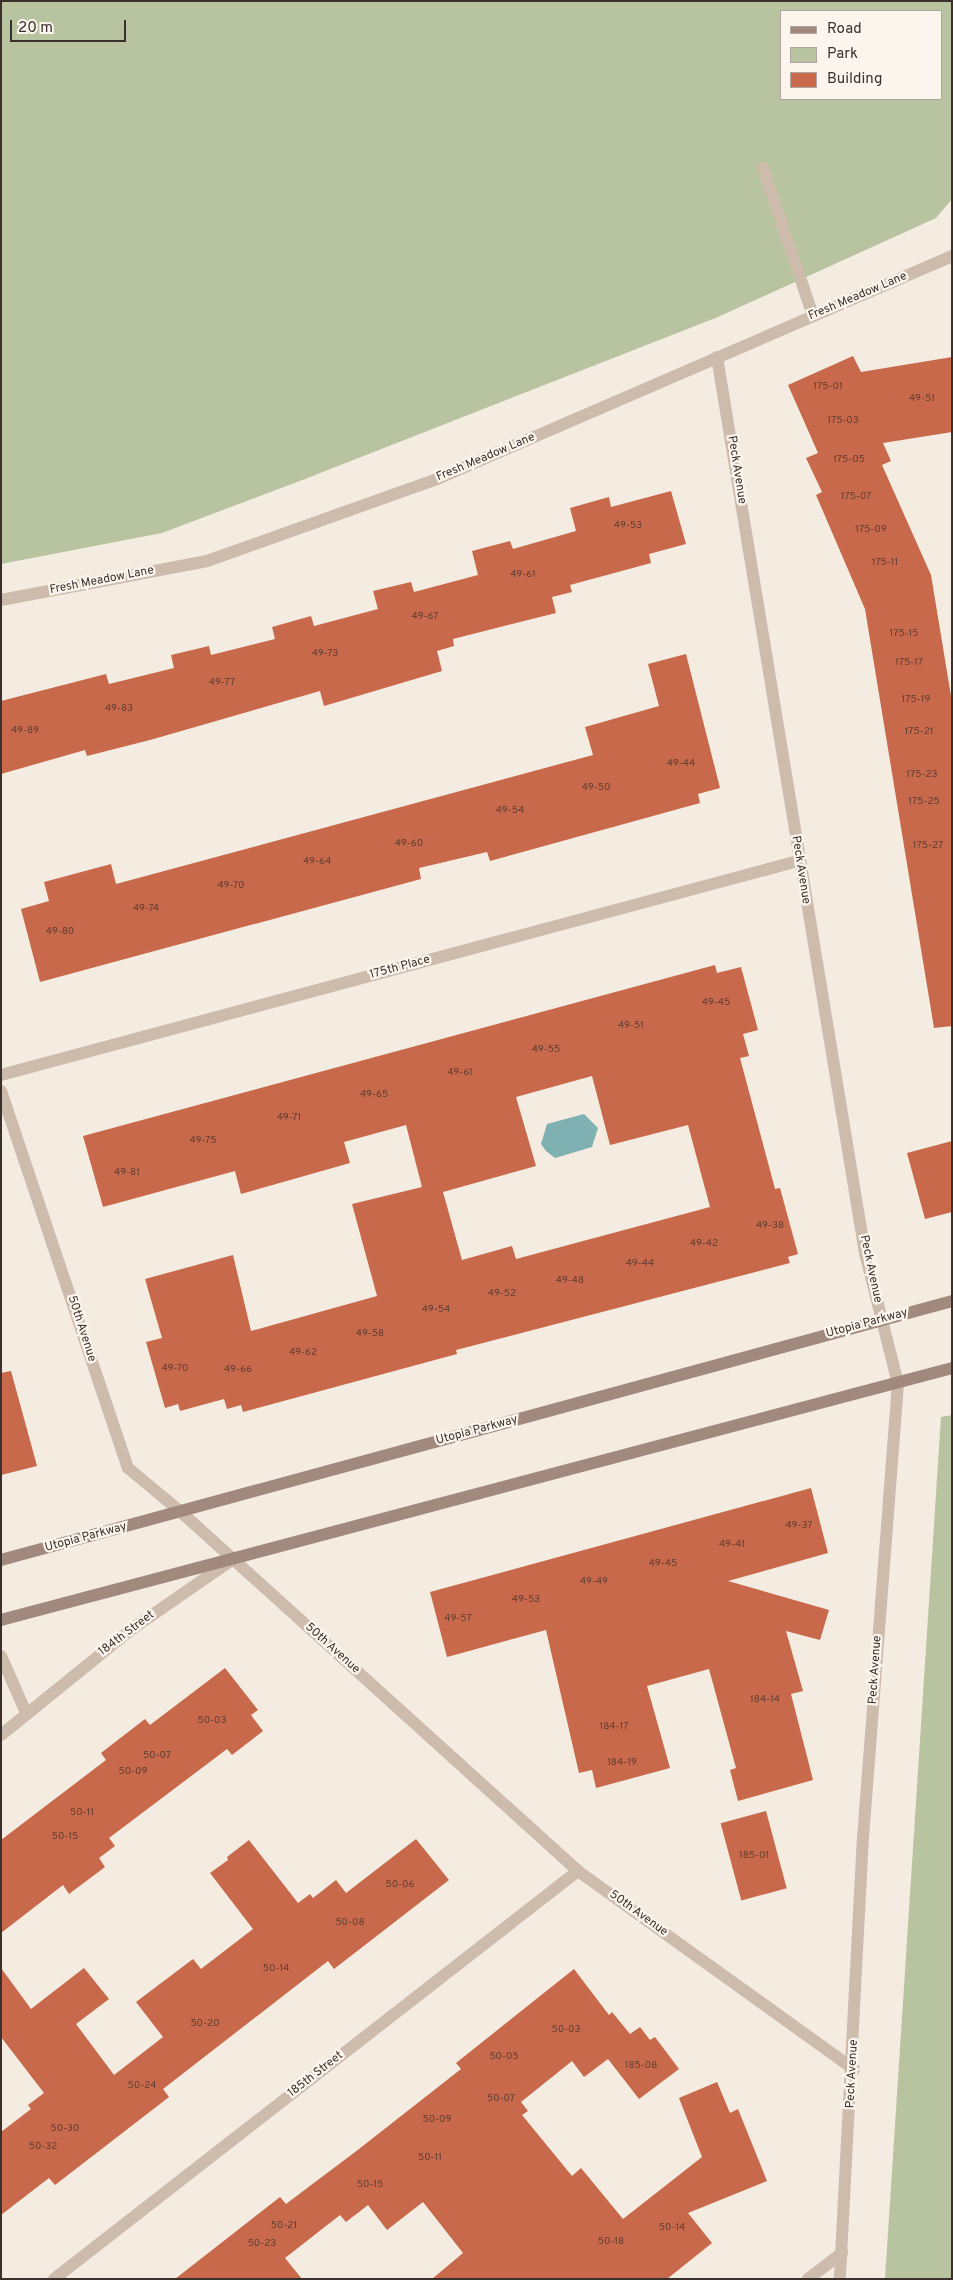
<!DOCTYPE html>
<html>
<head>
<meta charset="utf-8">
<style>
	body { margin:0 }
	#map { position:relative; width:953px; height:2280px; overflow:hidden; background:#f4ebe1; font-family:Overpass,sans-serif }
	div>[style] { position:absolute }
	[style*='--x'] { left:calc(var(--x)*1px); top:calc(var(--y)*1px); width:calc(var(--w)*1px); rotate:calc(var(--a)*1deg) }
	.green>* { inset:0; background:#b8c4a0 }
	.water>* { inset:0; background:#7fb0b2 }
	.building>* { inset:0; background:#c8694b; transform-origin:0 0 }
	.service>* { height:12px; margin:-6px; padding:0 6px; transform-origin:6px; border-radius:6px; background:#cdbbac }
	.minor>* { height:12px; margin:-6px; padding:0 6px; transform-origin:6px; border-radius:6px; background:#cdbbac }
	.secondary>* { height:12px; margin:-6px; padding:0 6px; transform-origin:6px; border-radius:6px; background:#a18a7d }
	span { translate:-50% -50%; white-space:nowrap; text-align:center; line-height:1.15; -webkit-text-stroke:4.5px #fbf5ee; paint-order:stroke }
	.number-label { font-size:10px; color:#5e3e33 }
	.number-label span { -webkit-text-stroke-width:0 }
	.street-label { font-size:12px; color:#3b302b }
	.frame { position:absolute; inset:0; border:2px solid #3b302b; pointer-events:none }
	.legend { position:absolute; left:780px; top:10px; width:162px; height:90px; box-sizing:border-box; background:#fbf5ee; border:1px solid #aea6a0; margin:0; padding:6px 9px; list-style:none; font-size:15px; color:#3b302b }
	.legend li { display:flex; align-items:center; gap:10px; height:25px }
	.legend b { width:25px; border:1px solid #aea6a0 }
	.scale { position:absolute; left:10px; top:20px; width:116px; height:22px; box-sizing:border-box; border:2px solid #3b302b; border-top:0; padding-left:6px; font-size:15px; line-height:18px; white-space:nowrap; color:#3b302b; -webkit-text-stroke:4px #fbf5ee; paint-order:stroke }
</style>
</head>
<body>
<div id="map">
	<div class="green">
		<div style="clip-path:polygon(evenodd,1px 1px,952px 1px,952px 199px,936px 218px,718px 317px,305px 479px,162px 533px,1px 564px,1px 1px,782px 11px,942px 11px,942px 99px,782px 99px,782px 11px)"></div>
		<div style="clip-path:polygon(952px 1415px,952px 2279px,885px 2279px,941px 1417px)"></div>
	</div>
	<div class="water">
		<div style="clip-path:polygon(584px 1114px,598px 1128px,592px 1147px,555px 1158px,546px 1151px,541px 1144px,547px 1124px)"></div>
	</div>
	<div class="building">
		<div style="clip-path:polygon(853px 356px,861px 372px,952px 357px,952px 432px,883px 443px,891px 461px,882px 465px,931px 575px,952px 702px,952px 1026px,934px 1028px,865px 609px,816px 495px,822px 492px,806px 458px,818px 453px,788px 385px)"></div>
		<div style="clip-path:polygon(671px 491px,686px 544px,649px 554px,651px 563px,570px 585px,572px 592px,552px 597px,556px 613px,453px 639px,454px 646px,437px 651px,442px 671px,324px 706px,320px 691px,150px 740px,87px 756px,85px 750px,1px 774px,1px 701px,106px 674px,109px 684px,174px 668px,171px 655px,209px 646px,211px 655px,275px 639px,272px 627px,311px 616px,314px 626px,378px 609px,373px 591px,411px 582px,414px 592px,478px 575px,472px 551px,510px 541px,513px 549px,576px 531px,570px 508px,609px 497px,611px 507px)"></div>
		<div style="clip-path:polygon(686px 654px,720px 788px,698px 794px,700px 803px,490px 861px,487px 852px,419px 868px,421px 879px,40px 982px,21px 909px,49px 901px,44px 882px,111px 864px,116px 884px,593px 755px,585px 727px,659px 706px,648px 664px)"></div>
		<div style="clip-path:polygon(evenodd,715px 965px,717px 973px,741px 967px,758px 1030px,743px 1034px,749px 1056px,740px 1058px,775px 1189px,780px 1188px,798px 1254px,788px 1257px,790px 1263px,456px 1350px,457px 1354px,243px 1412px,241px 1405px,227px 1409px,224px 1399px,180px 1411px,178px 1404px,165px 1408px,146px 1342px,162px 1338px,145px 1279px,233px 1255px,251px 1331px,377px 1296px,352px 1204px,422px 1187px,406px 1125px,344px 1142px,350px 1163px,241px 1194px,235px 1171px,103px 1207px,83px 1136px,715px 965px,592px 1076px,610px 1145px,688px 1125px,710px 1207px,516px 1259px,512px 1246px,462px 1260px,443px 1192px,536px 1166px,516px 1097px,592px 1076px)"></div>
		<div style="clip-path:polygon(952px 1141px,952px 1212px,925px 1219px,907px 1153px)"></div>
		<div style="clip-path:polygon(11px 1371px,37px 1466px,1px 1475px,1px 1373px)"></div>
		<div style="clip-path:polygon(811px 1488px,828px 1553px,728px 1581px,829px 1610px,820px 1640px,786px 1631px,803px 1691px,791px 1694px,813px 1780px,738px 1801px,730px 1770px,736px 1768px,709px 1669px,647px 1686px,670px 1768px,596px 1788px,592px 1770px,579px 1773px,546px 1630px,447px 1657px,430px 1592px)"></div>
		<div style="clip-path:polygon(225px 1668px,258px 1710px,251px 1715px,263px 1731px,232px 1755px,227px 1749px,109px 1838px,115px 1846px,99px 1858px,105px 1867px,69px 1894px,63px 1885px,1px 1933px,1px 1840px,106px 1760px,101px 1753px,145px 1719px,150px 1725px)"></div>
		<div style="left:766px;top:1811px;width:80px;height:47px;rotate:75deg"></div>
		<div style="clip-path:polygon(416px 1839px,449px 1880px,334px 1969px,328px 1961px,163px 2089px,169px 2097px,55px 2185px,49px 2178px,1px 2215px,1px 2132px,31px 2109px,28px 2105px,44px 2093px,1px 2037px,1px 1968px,31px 2009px,84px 1968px,109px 1999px,76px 2024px,114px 2075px,163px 2037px,136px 2002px,193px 1959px,201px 1969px,253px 1929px,210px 1873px,228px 1860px,227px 1857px,249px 1840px,298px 1903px,310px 1894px,313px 1898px,336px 1880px,346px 1893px)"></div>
		<div style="clip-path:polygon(574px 1969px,609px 2015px,612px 2012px,630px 2034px,640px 2027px,650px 2040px,655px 2037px,679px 2069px,639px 2099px,608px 2059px,584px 2077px,572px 2061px,521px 2102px,528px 2111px,522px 2115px,572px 2176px,581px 2168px,623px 2219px,702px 2157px,679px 2098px,717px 2082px,730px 2113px,738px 2109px,767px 2181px,688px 2213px,712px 2243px,667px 2279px,432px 2279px,463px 2253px,423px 2202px,387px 2230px,368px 2205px,346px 2222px,340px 2215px,285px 2258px,302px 2279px,175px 2279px,280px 2197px,286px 2204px,359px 2149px,461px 2069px,456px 2063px)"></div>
	</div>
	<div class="service">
		<div style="--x:763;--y:168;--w:156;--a:71.3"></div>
	</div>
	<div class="minor">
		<div style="--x:717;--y:357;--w:908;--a:80.62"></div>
		<div style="--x:865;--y:1253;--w:134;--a:75.8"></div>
		<div style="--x:898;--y:1383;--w:454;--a:94.4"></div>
		<div style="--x:863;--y:1836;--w:444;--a:93"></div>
		<div style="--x:1;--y:600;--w:210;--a:-10.7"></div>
		<div style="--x:207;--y:561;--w:244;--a:-19.6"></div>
		<div style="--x:437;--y:479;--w:561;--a:-23.41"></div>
		<div style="--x:1;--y:1075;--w:825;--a:-15.03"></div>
		<div style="--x:1;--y:1091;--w:398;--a:71.4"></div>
		<div style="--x:128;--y:1468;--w:69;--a:39.7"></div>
		<div style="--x:181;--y:1512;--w:535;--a:42.12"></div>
		<div style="--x:578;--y:1871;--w:340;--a:35.7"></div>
		<div style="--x:1;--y:1656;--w:64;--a:66.2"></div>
		<div style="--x:1;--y:1735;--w:169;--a:-39"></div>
		<div style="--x:132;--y:1629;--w:123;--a:-34.7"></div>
		<div style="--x:54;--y:2279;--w:664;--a:-37.91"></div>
		<div style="--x:808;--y:2279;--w:43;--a:-37.4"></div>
	</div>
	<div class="secondary">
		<div style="--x:1;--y:1560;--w:986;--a:-15.23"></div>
		<div style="--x:1;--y:1620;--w:984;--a:-14.84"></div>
	</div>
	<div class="number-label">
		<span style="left:828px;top:387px">175-01</span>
		<span style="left:922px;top:399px">49-51</span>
		<span style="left:843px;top:421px">175-03</span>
		<span style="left:849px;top:460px">175-05</span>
		<span style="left:856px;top:497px">175-07</span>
		<span style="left:628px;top:526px">49-53</span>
		<span style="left:871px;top:530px">175-09</span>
		<span style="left:885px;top:563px">175-11</span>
		<span style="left:523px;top:575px">49-61</span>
		<span style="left:425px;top:617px">49-67</span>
		<span style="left:904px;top:634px">175-15</span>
		<span style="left:325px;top:654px">49-73</span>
		<span style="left:909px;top:663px">175-17</span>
		<span style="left:222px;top:683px">49-77</span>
		<span style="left:916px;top:700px">175-19</span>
		<span style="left:119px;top:709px">49-83</span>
		<span style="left:25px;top:731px">49-89</span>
		<span style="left:919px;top:732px">175-21</span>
		<span style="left:681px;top:764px">49-44</span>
		<span style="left:922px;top:775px">175-23</span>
		<span style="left:596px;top:788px">49-50</span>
		<span style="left:924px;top:802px">175-25</span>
		<span style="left:510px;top:811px">49-54</span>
		<span style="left:409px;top:844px">49-60</span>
		<span style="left:928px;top:846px">175-27</span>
		<span style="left:317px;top:862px">49-64</span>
		<span style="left:231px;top:886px">49-70</span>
		<span style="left:146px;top:909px">49-74</span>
		<span style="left:60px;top:932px">49-80</span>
		<span style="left:716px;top:1003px">49-45</span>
		<span style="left:631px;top:1026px">49-51</span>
		<span style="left:546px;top:1050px">49-55</span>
		<span style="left:460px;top:1073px">49-61</span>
		<span style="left:374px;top:1095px">49-65</span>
		<span style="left:289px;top:1118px">49-71</span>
		<span style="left:203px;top:1141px">49-75</span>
		<span style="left:127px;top:1173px">49-81</span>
		<span style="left:770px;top:1226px">49-38</span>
		<span style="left:704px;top:1244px">49-42</span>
		<span style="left:640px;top:1264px">49-44</span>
		<span style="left:570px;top:1281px">49-48</span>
		<span style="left:502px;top:1294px">49-52</span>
		<span style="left:436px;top:1310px">49-54</span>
		<span style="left:370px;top:1334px">49-58</span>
		<span style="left:303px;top:1353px">49-62</span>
		<span style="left:175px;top:1369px">49-70</span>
		<span style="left:238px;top:1370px">49-66</span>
		<span style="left:799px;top:1526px">49-37</span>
		<span style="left:732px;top:1545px">49-41</span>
		<span style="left:663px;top:1564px">49-45</span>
		<span style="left:594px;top:1582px">49-49</span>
		<span style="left:526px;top:1600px">49-53</span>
		<span style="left:458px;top:1619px">49-57</span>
		<span style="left:765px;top:1700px">184-14</span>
		<span style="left:212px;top:1721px">50-03</span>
		<span style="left:614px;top:1727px">184-17</span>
		<span style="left:157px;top:1756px">50-07</span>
		<span style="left:622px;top:1763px">184-19</span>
		<span style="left:133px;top:1772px">50-09</span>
		<span style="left:82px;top:1813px">50-11</span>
		<span style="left:65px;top:1837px">50-15</span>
		<span style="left:754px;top:1856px">185-01</span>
		<span style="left:400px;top:1885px">50-06</span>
		<span style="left:350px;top:1923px">50-08</span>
		<span style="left:276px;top:1969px">50-14</span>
		<span style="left:205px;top:2024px">50-20</span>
		<span style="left:566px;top:2030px">50-03</span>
		<span style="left:504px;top:2057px">50-05</span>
		<span style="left:641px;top:2066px">185-08</span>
		<span style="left:142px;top:2086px">50-24</span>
		<span style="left:501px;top:2099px">50-07</span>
		<span style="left:437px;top:2120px">50-09</span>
		<span style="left:65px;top:2129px">50-30</span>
		<span style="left:43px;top:2147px">50-32</span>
		<span style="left:430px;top:2158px">50-11</span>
		<span style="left:370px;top:2185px">50-15</span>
		<span style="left:284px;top:2226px">50-21</span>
		<span style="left:672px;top:2228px">50-14</span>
		<span style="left:611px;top:2242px">50-18</span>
		<span style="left:262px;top:2244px">50-23</span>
	</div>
	<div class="street-label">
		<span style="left:858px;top:297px;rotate:-23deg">Fresh Meadow Lane</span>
		<span style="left:486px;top:458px;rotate:-23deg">Fresh Meadow Lane</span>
		<span style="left:736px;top:470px;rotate:81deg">Peck Avenue</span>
		<span style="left:102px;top:581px;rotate:-11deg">Fresh Meadow Lane</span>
		<span style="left:800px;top:870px;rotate:81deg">Peck Avenue</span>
		<span style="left:400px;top:968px;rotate:-15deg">175th Place</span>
		<span style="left:870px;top:1269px;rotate:78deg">Peck Avenue</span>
		<span style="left:867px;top:1324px;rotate:-15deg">Utopia Parkway</span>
		<span style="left:81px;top:1329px;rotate:72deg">50th Avenue</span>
		<span style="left:477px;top:1431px;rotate:-15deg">Utopia Parkway</span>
		<span style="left:86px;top:1538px;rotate:-15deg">Utopia Parkway</span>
		<span style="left:127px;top:1634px;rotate:-37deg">184th Street</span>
		<span style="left:332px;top:1649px;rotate:42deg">50th Avenue</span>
		<span style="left:876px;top:1670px;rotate:-86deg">Peck Avenue</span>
		<span style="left:638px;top:1914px;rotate:36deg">50th Avenue</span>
		<span style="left:853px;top:2074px;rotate:-87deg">Peck Avenue</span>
		<span style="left:316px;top:2075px;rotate:-38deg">185th Street</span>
	</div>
	<div class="frame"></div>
	<ul class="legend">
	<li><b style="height:6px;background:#a18a7d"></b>Road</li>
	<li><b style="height:14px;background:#b8c4a0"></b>Park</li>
	<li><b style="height:14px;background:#c8694b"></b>Building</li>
	</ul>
	<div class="scale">20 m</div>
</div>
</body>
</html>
